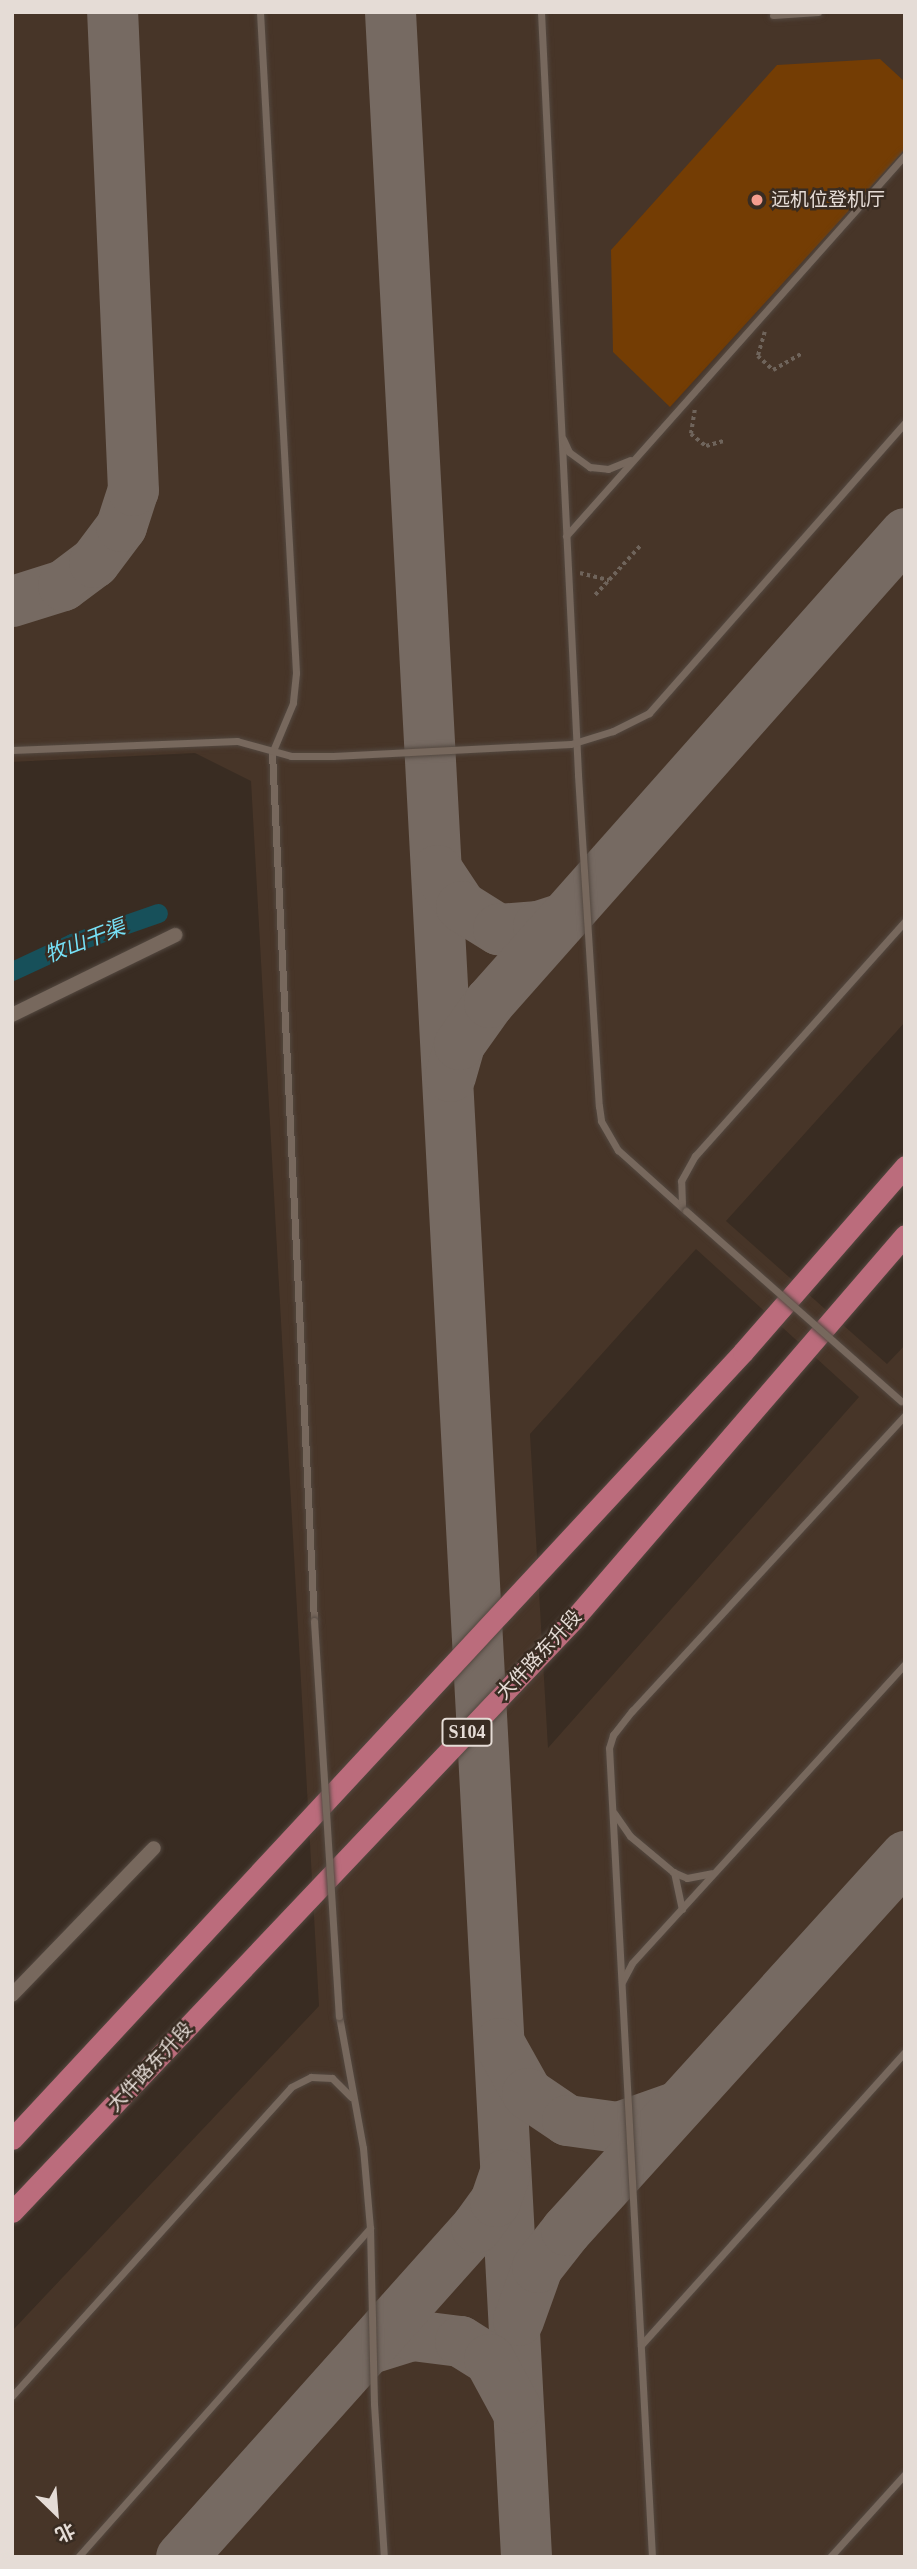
<!DOCTYPE html>
<html>
<head>
<meta charset="utf-8">
<style>
	body { margin:0 }
	#map { position:relative; width:917px; height:2569px; overflow:hidden; background:#392c22; font-family:"Times New Roman","Noto Sans SC",serif }
	div>[style] { position:absolute }
	[style*='--x'] { left:calc(var(--x)*1px); top:calc(var(--y)*1px); width:calc(var(--w)*1px); rotate:calc(var(--a)*1deg) }
	.built>* { inset:0; background:#473528 }
	.canal>* { height:19px; margin:-9.5px; padding:0 9.5px; transform-origin:9.5px; border-radius:9.5px; background:#17505a }
	.taxiway>* { height:51px; margin:-25.5px; padding:0 25.5px; transform-origin:25.5px; border-radius:25.5px; background:#766a62 }
	.building>* { inset:0; background:#743d04 }
	.path>* { height:3.5px; margin-top:-1.75px; transform-origin:0; background:repeating-linear-gradient(90deg,#6f645b 0 3.5px,transparent 0 7px) }
	.roads { filter:drop-shadow(0 0 2px #534840) drop-shadow(0 0 2px #534840) }
	.lane>* { height:7px; margin:-3.5px; padding:0 3.5px; transform-origin:3.5px; border-radius:3.5px; background:#77685d }
	.street>* { height:14px; margin:-7px; padding:0 7px; transform-origin:7px; border-radius:7px; background:#77685d }
	.primary>* { height:21px; margin:-10.5px; padding:0 10.5px; transform-origin:10.5px; border-radius:10.5px; background:#bb6c7c }
	.bridges { filter:drop-shadow(0 0 2px #534840) drop-shadow(0 0 2px #534840) }
	.lane-bridge>* { height:7px; margin:-3.5px; padding:0 3.5px; transform-origin:3.5px; border-radius:3.5px; background:#77685d }
	.dots>* { width:19px; height:19px; translate:-50% -50%; box-sizing:border-box; border:4px solid #392c22; border-radius:50% }
	span { translate:-50% -50%; white-space:nowrap; text-align:center; line-height:1.15; -webkit-text-stroke:5px #392c22; paint-order:stroke }
	.shield-label span { padding:2px 5px; background:#392c22; border:2px solid; border-radius:5px; -webkit-text-stroke-width:0 }
	.shield-label { font-size:18px; color:#e5dcd6; font-weight:700 }
	.poi-label { font-size:19px; color:#e5dcd6 }
	.left { translate:0 -50%; text-align:left }
	.street-label { font-size:19px; color:#e5dcd6 }
	.water-label { font-size:21px; color:#76e1f7; font-style:italic }
	.frame { position:absolute; inset:0; border:14px solid #e5dcd6; pointer-events:none }
	.north { position:absolute; left:21px; top:2478px; width:70px; height:70px; -webkit-text-stroke:5px #392c22; paint-order:stroke; rotate:155deg; font-size:19px; font-weight:700; line-height:28px; text-align:center; color:#e5dcd6 }
	.north::after { content:''; display:block; margin:auto; width:24px; height:32px; background:#e5dcd6; clip-path:polygon(50% 0,100% 100%,50% 72%,0 100%) }
</style>
</head>
<body>
<div id="map">
	<div class="built">
		<div style="clip-path:polygon(evenodd,12px 12px,905px 12px,905px 1022px,726px 1221px,887px 1364px,905px 1345px,905px 2557px,12px 2557px,12px 2331px,319px 2006px,251px 781px,195px 753px,12px 762px,12px 12px,696px 1249px,859px 1397px,548px 1748px,530px 1434px,696px 1249px)"></div>
	</div>
	<div class="canal">
		<div style="--x:12;--y:971;--w:66;--a:-25"></div>
		<div style="--x:72;--y:943;--w:91;--a:-19.2"></div>
	</div>
	<div class="taxiway">
		<div style="--x:390;--y:12;--w:2549;--a:86.94"></div>
		<div style="--x:12;--y:601;--w:53;--a:-17.4"></div>
		<div style="--x:63;--y:585;--w:39;--a:-37"></div>
		<div style="--x:94;--y:562;--w:45;--a:-53.1"></div>
		<div style="--x:121;--y:526;--w:38;--a:-72"></div>
		<div style="--x:133;--y:490;--w:478;--a:-92.5"></div>
		<div style="--x:437;--y:870;--w:43;--a:56.3"></div>
		<div style="--x:461;--y:906;--w:44;--a:31.9"></div>
		<div style="--x:498;--y:929;--w:40;--a:-4.3"></div>
		<div style="--x:538;--y:926;--w:26;--a:-18"></div>
		<div style="--x:450;--y:1076;--w:33;--a:-74"></div>
		<div style="--x:459;--y:1044;--w:52;--a:-54.5"></div>
		<div style="--x:489;--y:1002;--w:627;--a:-48.43"></div>
		<div style="--x:499;--y:2043;--w:57;--a:60.8"></div>
		<div style="--x:527;--y:2093;--w:48;--a:34"></div>
		<div style="--x:567;--y:2120;--w:51;--a:7.8"></div>
		<div style="--x:618;--y:2127;--w:60;--a:-19.3"></div>
		<div style="--x:518;--y:2320;--w:56;--a:-70.3"></div>
		<div style="--x:537;--y:2267;--w:47;--a:-51.9"></div>
		<div style="--x:566;--y:2230;--w:505;--a:-47.81"></div>
		<div style="--x:367;--y:2349;--w:47;--a:-17.3"></div>
		<div style="--x:412;--y:2335;--w:48;--a:7.1"></div>
		<div style="--x:460;--y:2341;--w:34;--a:32"></div>
		<div style="--x:489;--y:2359;--w:55;--a:61.6"></div>
		<div style="--x:181;--y:2557;--w:443;--a:-48.2"></div>
		<div style="--x:476;--y:2227;--w:32;--a:-54"></div>
		<div style="--x:495;--y:2201;--w:28;--a:-71"></div>
	</div>
	<div class="building">
		<div style="clip-path:polygon(880px 59px,905px 82px,905px 149px,670px 407px,613px 352px,611px 250px,777px 65px)"></div>
	</div>
	<div class="path">
		<div style="--x:765;--y:332;--w:25;--a:106"></div>
		<div style="--x:758;--y:356;--w:21;--a:43"></div>
		<div style="--x:773;--y:370;--w:34;--a:-30"></div>
		<div style="--x:695;--y:410;--w:24;--a:99"></div>
		<div style="--x:691;--y:434;--w:19;--a:39"></div>
		<div style="--x:706;--y:446;--w:18;--a:-16"></div>
		<div style="--x:580;--y:573;--w:30;--a:14"></div>
		<div style="--x:609;--y:580;--w:47;--a:-47.6"></div>
		<div style="--x:595;--y:595;--w:21;--a:-47"></div>
	</div>
	<div class="roads">
		<div class="lane">
			<div style="--x:260;--y:12;--w:662;--a:86.88"></div>
			<div style="--x:296;--y:673;--w:30;--a:96"></div>
			<div style="--x:293;--y:703;--w:54;--a:112.8"></div>
			<div style="--x:272;--y:753;--w:869;--a:87.23"></div>
			<div style="--x:541;--y:12;--w:764;--a:87.22"></div>
			<div style="--x:578;--y:775;--w:332;--a:86.4"></div>
			<div style="--x:599;--y:1106;--w:15;--a:82"></div>
			<div style="--x:601;--y:1121;--w:34;--a:60"></div>
			<div style="--x:618;--y:1150;--w:91;--a:41.9"></div>
			<div style="--x:773;--y:15;--w:45;--a:-3.8"></div>
			<div style="--x:563;--y:439;--w:14;--a:65"></div>
			<div style="--x:569;--y:452;--w:26;--a:36"></div>
			<div style="--x:590;--y:467;--w:18;--a:6"></div>
			<div style="--x:608;--y:469;--w:24;--a:-22"></div>
			<div style="--x:566;--y:536;--w:510;--a:-48.34"></div>
			<div style="--x:12;--y:750;--w:225;--a:-2.3"></div>
			<div style="--x:237;--y:741;--w:56;--a:15.5"></div>
			<div style="--x:291;--y:756;--w:42;--a:0"></div>
			<div style="--x:333;--y:756;--w:238;--a:-2.9"></div>
			<div style="--x:571;--y:744;--w:44;--a:-17.2"></div>
			<div style="--x:613;--y:731;--w:40;--a:-26.6"></div>
			<div style="--x:649;--y:713;--w:387;--a:-48.6"></div>
			<div style="--x:682;--y:1204;--w:23;--a:-92"></div>
			<div style="--x:681;--y:1181;--w:29;--a:-61"></div>
			<div style="--x:695;--y:1156;--w:315;--a:-48.2"></div>
			<div style="--x:614;--y:1813;--w:28;--a:55"></div>
			<div style="--x:630;--y:1836;--w:56;--a:39.9"></div>
			<div style="--x:673;--y:1872;--w:15;--a:23"></div>
			<div style="--x:687;--y:1878;--w:25;--a:-11"></div>
			<div style="--x:674;--y:1872;--w:38;--a:78"></div>
			<div style="--x:622;--y:1982;--w:21;--a:-62"></div>
			<div style="--x:632;--y:1963;--w:405;--a:-47.6"></div>
			<div style="--x:339;--y:2016;--w:134;--a:79.7"></div>
			<div style="--x:363;--y:2148;--w:80;--a:85"></div>
			<div style="--x:370;--y:2228;--w:176;--a:88.7"></div>
			<div style="--x:374;--y:2404;--w:153;--a:86.3"></div>
			<div style="--x:641;--y:2345;--w:394;--a:-48"></div>
			<div style="--x:12;--y:2396;--w:416;--a:-47.9"></div>
			<div style="--x:291;--y:2087;--w:22;--a:-27"></div>
			<div style="--x:311;--y:2077;--w:21;--a:3"></div>
			<div style="--x:332;--y:2078;--w:27;--a:45"></div>
			<div style="--x:78;--y:2557;--w:440;--a:-48.4"></div>
			<div style="--x:652;--y:2557;--w:810;--a:-93.04"></div>
			<div style="--x:609;--y:1748;--w:14;--a:-73"></div>
			<div style="--x:613;--y:1735;--w:31;--a:-52"></div>
			<div style="--x:632;--y:1711;--w:403;--a:-47.3"></div>
			<div style="--x:830;--y:2557;--w:112;--a:-47.9"></div>
		</div>
		<div class="street">
			<div style="--x:12;--y:1015;--w:182;--a:-26.1"></div>
			<div style="--x:12;--y:1995;--w:204;--a:-46"></div>
		</div>
		<div class="primary">
			<div style="--x:12;--y:2139;--w:1074;--a:-47.11"></div>
			<div style="--x:743;--y:1352;--w:247;--a:-48.9"></div>
			<div style="--x:12;--y:2212;--w:816;--a:-46.54"></div>
			<div style="--x:573;--y:1620;--w:508;--a:-49.23"></div>
		</div>
	</div>
	<div class="bridges">
		<div class="lane-bridge">
			<div style="--x:686;--y:1211;--w:287;--a:41.5"></div>
			<div style="--x:314;--y:1621;--w:396;--a:86.4"></div>
		</div>
	</div>
	<div class="dots">
		<div style="left:757px;top:200px;background:#f59d8e"></div>
	</div>
	<div class="shield-label">
		<span style="left:467px;top:1732px">S104</span>
	</div>
	<div class="poi-label">
		<span class="left" style="left:771px;top:200px">远机位登机厅</span>
	</div>
	<div class="street-label">
		<span style="left:539px;top:1655px;rotate:-47deg">大件路东升段</span>
		<span style="left:150px;top:2067px;rotate:-47deg">大件路东升段</span>
	</div>
	<div class="water-label">
		<span style="left:85px;top:941px;rotate:-21deg">牧山干渠</span>
	</div>
	<div class="frame"></div>
	<div class="north">北</div>
</div>
</body>
</html>
